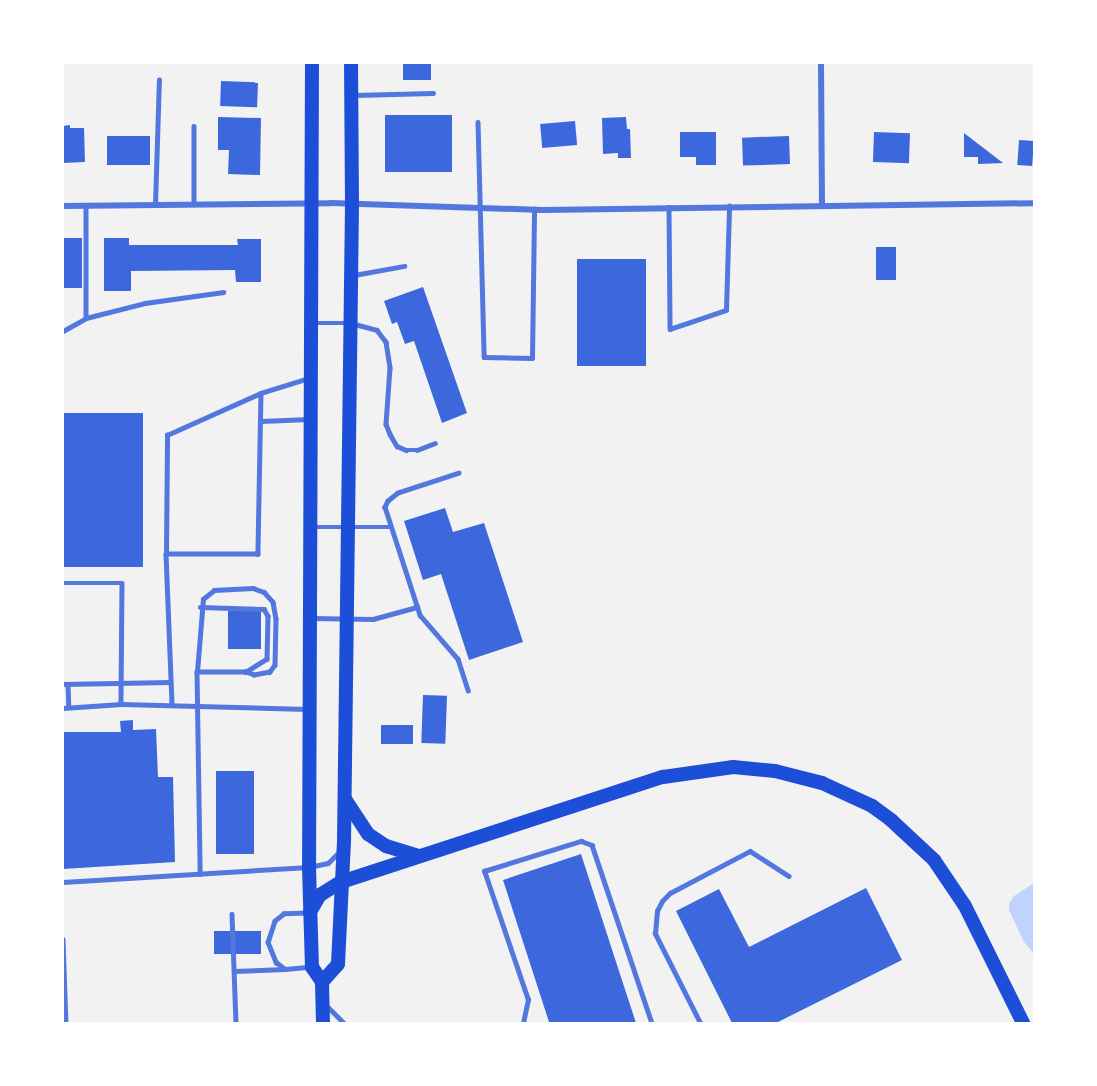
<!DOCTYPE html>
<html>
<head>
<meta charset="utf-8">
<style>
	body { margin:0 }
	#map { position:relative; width:1097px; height:1086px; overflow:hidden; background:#f2f2f2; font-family:Inter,sans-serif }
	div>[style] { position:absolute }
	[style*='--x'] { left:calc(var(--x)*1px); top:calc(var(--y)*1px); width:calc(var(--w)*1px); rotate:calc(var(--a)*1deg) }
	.water>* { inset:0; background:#bfd3fe }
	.building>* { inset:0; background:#3d67dc; transform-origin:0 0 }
	.service>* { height:4.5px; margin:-2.25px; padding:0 2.25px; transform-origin:2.25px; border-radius:2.25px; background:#5277de }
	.minor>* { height:6px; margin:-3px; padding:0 3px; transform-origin:3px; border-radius:3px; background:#5277de }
	.primary>* { height:14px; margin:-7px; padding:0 7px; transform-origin:7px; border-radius:7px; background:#1d4ed8 }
	.trunk>* { height:14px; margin:-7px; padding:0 7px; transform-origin:7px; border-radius:7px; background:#1d4ed8 }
	span { translate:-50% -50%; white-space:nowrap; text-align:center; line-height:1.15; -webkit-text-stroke:6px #fff; paint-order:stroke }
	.frame { position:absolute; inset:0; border:64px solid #fff; pointer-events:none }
</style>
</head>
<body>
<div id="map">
	<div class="water">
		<div style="clip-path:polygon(1034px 883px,1034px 954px,1024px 942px,1009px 910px,1009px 904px,1014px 896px)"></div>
	</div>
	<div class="building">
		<div style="left:403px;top:63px;width:28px;height:17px"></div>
		<div style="left:221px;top:81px;width:37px;height:25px;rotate:2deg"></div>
		<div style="left:452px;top:115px;width:57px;height:67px;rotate:90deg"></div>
		<div style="clip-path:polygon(218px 117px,261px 118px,260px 175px,228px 174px,229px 150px,218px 150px)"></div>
		<div style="clip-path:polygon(626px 117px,627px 129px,630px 129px,631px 158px,618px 158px,618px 153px,603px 154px,602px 118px)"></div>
		<div style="left:575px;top:121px;width:24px;height:35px;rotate:85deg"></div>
		<div style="clip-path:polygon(70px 125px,70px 128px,84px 128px,85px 162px,63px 163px,63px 126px)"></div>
		<div style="clip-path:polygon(680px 132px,716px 132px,716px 165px,696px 165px,696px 157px,680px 157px)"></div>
		<div style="left:874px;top:132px;width:36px;height:30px;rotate:2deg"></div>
		<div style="clip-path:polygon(964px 133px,1003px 163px,978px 164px,978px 157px,964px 157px)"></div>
		<div style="left:150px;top:136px;width:29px;height:43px;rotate:90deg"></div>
		<div style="left:789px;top:136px;width:28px;height:47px;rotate:88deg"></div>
		<div style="left:1019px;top:140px;width:15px;height:25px;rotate:4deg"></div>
		<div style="left:63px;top:238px;width:19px;height:50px"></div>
		<div style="clip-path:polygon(104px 238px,129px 238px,129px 245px,238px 245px,237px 239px,261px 239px,261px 282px,236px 282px,235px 270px,131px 271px,131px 291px,104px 291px)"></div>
		<div style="left:876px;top:247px;width:20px;height:33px"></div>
		<div style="left:646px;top:259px;width:107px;height:69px;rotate:90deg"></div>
		<div style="clip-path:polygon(423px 287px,467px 413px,442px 423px,414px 341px,405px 344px,397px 322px,392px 324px,384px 301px)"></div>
		<div style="left:143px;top:413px;width:154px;height:80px;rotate:90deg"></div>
		<div style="clip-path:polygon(445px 508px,453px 532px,484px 523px,523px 642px,469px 660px,441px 574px,423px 580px,404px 521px)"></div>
		<div style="left:228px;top:611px;width:33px;height:38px"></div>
		<div style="left:423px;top:695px;width:24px;height:48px;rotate:2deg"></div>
		<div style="clip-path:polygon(133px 720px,133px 730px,156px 729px,158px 777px,173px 777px,175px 862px,63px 869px,63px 732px,121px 732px,120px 721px)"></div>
		<div style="left:381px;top:725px;width:32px;height:19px"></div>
		<div style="left:216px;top:771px;width:38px;height:83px"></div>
		<div style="clip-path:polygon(581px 854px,618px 968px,636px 1023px,549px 1022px,503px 880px)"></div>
		<div style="clip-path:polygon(866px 888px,902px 960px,776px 1023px,732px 1023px,676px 911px,719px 889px,749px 947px)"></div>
		<div style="left:261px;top:931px;width:23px;height:47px;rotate:90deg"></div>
	</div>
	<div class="service">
		<div style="--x:354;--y:95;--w:79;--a:-1.5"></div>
		<div style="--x:478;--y:122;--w:235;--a:88.5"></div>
		<div style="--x:484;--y:357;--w:48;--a:1.2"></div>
		<div style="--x:532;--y:358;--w:149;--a:-89.2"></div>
		<div style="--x:194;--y:126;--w:78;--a:90"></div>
		<div style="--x:86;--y:205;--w:113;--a:90"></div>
		<div style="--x:86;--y:318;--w:61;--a:-14.3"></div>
		<div style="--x:145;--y:303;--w:79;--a:-8"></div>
		<div style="--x:155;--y:205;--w:125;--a:-88.2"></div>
		<div style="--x:669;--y:207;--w:122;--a:89.5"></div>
		<div style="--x:670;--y:329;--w:59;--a:-18.7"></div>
		<div style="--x:726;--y:310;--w:104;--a:-88.3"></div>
		<div style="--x:354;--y:275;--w:51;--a:-10.2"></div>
		<div style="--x:312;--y:323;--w:39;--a:0"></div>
		<div style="--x:351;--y:323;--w:27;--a:15"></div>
		<div style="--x:377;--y:330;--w:15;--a:53"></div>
		<div style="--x:386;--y:342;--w:26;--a:81"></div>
		<div style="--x:390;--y:368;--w:56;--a:94.1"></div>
		<div style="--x:386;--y:424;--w:11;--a:68"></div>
		<div style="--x:390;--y:434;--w:14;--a:60"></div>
		<div style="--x:397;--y:446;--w:10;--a:24"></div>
		<div style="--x:406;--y:450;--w:11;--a:0"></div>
		<div style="--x:417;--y:450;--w:19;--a:-21"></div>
		<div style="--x:63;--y:331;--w:26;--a:-29"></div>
		<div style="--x:261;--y:393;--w:161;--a:91.1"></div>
		<div style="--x:258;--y:554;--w:92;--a:180"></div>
		<div style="--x:166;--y:554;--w:119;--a:-89.5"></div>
		<div style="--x:167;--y:435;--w:103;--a:-24.1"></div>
		<div style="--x:261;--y:393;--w:50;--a:-17.4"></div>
		<div style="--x:261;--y:421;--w:48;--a:-2.4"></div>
		<div style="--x:459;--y:473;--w:64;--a:161.8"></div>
		<div style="--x:398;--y:493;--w:13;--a:141"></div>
		<div style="--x:388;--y:501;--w:7;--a:117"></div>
		<div style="--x:385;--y:507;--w:114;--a:72"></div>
		<div style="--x:420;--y:615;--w:58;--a:49.2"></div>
		<div style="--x:458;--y:659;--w:33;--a:72"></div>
		<div style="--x:314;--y:527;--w:77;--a:0"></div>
		<div style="--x:166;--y:554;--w:151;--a:87.7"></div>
		<div style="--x:63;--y:583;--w:59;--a:0"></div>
		<div style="--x:122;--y:583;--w:121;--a:90.5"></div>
		<div style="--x:200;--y:607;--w:64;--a:1.8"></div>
		<div style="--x:264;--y:609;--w:8;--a:60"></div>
		<div style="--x:268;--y:616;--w:43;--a:91.3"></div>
		<div style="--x:267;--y:659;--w:25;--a:148"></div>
		<div style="--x:311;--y:618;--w:62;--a:0.9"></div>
		<div style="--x:373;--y:619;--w:46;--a:-15.3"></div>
		<div style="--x:197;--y:672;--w:73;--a:-85.3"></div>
		<div style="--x:203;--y:599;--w:14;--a:-39"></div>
		<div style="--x:214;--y:590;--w:39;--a:-3"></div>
		<div style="--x:253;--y:588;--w:12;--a:20"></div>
		<div style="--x:264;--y:592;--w:13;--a:48"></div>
		<div style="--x:273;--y:602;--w:17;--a:80"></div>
		<div style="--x:276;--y:619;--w:46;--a:91.2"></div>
		<div style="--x:275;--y:665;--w:9;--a:126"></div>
		<div style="--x:270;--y:672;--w:16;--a:169"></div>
		<div style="--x:254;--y:675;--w:9;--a:-159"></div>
		<div style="--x:246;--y:672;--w:49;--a:180"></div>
		<div style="--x:197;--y:672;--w:202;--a:89.1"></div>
		<div style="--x:63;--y:684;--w:107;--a:-1.1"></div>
		<div style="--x:68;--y:684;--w:23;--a:88"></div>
		<div style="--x:63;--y:708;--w:58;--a:-3.9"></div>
		<div style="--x:121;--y:704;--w:186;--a:1.5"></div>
		<div style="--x:63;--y:882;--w:246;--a:-3.5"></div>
		<div style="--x:309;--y:867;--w:19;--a:-12"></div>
		<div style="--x:328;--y:863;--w:16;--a:-45"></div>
		<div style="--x:308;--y:913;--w:24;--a:178"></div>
		<div style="--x:284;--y:914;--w:11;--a:142"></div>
		<div style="--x:275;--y:921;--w:22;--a:108"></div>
		<div style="--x:268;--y:942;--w:22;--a:68"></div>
		<div style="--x:276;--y:962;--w:11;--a:38"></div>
		<div style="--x:285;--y:969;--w:24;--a:-5"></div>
		<div style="--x:232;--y:914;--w:109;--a:87.9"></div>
		<div style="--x:63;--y:939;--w:84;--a:88"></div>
		<div style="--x:234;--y:971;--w:51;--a:-2.2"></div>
		<div style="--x:327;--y:1006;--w:24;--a:45"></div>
		<div style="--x:523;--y:1023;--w:24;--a:-78"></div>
		<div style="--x:528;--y:1000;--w:136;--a:-108.8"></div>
		<div style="--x:484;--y:871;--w:102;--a:-17.2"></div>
		<div style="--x:581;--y:841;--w:12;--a:20"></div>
		<div style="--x:592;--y:845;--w:188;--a:71.4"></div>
		<div style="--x:700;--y:1023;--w:100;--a:-116.8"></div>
		<div style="--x:655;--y:934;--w:23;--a:-85"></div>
		<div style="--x:657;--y:911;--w:11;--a:-63"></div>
		<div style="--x:662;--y:901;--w:11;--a:-45"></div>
		<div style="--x:670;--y:893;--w:90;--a:-27.7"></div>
		<div style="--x:750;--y:851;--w:46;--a:32.7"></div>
	</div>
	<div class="minor">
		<div style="--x:821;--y:63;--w:141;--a:89.6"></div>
		<div style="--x:63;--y:206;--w:268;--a:-0.6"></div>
		<div style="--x:331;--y:203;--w:211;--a:1.9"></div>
		<div style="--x:542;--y:210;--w:492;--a:-0.8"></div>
	</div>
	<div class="primary">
		<div style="--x:312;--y:63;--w:804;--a:90.21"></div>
		<div style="--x:309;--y:867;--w:100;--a:88.3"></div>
		<div style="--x:312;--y:967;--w:18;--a:56"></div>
		<div style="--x:322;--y:982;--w:41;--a:88.6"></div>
		<div style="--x:322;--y:982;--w:24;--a:-48"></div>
		<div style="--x:338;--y:964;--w:122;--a:-87.2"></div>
		<div style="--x:344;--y:842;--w:638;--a:-89.28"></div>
		<div style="--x:352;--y:204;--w:141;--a:-90.4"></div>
	</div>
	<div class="trunk">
		<div style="--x:345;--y:799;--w:42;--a:56.7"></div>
		<div style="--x:368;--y:834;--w:22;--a:34"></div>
		<div style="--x:386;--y:846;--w:34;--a:17"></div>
		<div style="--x:310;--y:912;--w:20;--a:-60"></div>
		<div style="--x:320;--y:895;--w:25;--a:-32"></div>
		<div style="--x:341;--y:882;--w:339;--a:-18.1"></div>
		<div style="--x:663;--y:777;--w:71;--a:-8.1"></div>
		<div style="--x:733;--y:767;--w:42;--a:5.4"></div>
		<div style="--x:775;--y:771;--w:49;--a:14.3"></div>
		<div style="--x:822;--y:783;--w:55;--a:24.7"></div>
		<div style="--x:872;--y:806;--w:24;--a:36"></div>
		<div style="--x:891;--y:820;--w:59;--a:42.9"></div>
		<div style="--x:934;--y:860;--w:55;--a:56"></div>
		<div style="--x:965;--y:906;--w:131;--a:63.6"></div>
	</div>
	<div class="frame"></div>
</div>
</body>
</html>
